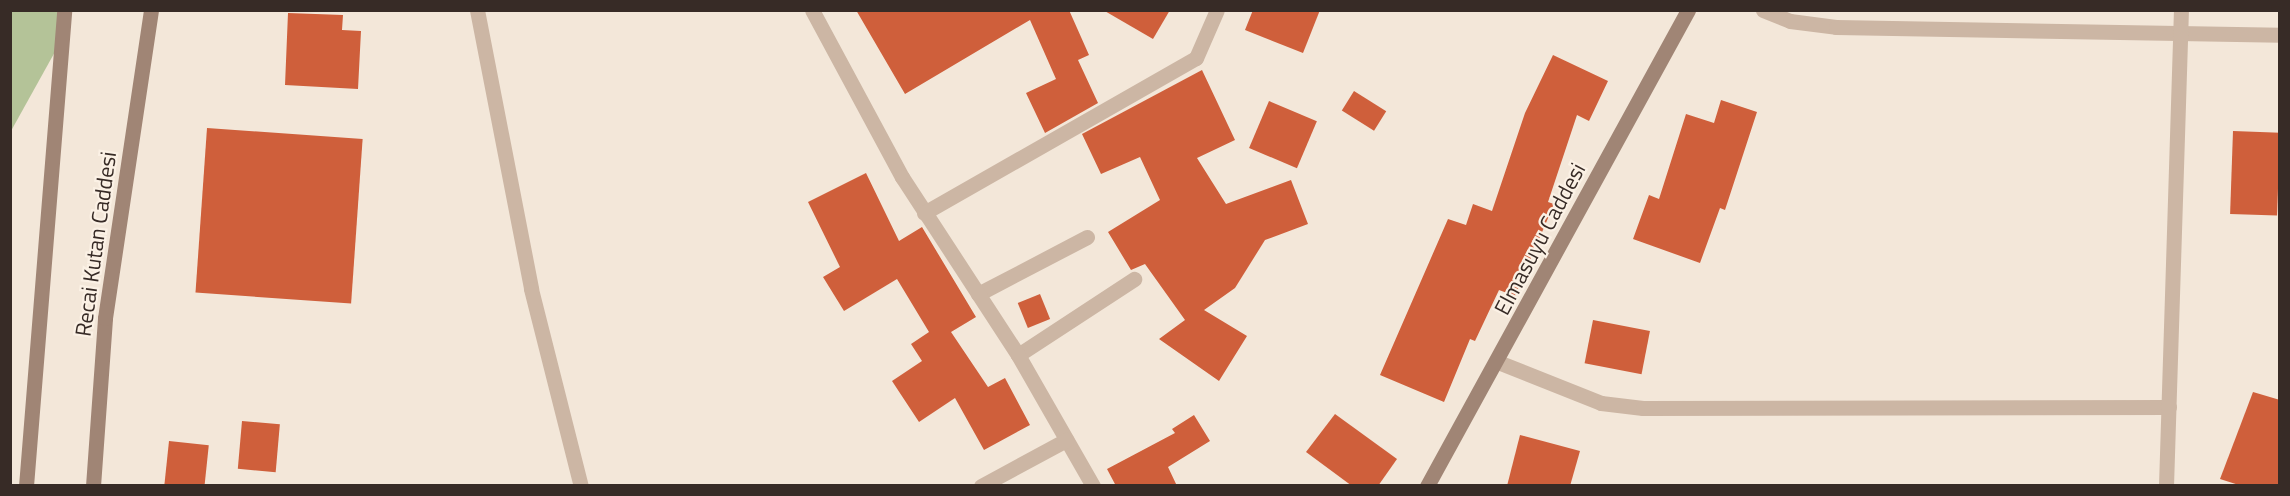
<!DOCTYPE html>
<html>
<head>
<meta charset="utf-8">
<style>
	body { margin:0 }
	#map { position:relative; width:2290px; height:496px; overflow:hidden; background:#f3e7d9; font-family:"Titillium Web",sans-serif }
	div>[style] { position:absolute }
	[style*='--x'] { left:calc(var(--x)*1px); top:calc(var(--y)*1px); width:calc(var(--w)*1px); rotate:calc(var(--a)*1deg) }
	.green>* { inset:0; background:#b4c398 }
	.building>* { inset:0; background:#cf5f3b; transform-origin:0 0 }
	.lane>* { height:15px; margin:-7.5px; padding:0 7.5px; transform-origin:7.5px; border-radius:7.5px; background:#ccb6a4 }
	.street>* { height:15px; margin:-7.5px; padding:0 7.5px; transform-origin:7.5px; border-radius:7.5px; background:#ccb6a4 }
	.secondary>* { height:15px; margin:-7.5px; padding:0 7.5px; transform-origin:7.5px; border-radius:7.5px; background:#a08575 }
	span { translate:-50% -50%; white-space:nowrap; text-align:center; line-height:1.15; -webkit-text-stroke:4.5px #fbf1e5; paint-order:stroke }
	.street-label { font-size:22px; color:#372b26 }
	.frame { position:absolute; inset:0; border:12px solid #372b26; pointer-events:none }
</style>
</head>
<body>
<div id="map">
	<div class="green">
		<div style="clip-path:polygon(11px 11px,60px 11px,61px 41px,11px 131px)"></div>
	</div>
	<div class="building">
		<div style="clip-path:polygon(856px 10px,1069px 10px,1089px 55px,1078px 60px,1098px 103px,1045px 133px,1026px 93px,1056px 79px,1030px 20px,905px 94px)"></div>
		<div style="clip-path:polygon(1103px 10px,1170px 10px,1153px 39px)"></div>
		<div style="clip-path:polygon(1253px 10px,1320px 10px,1303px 53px,1245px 30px)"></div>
		<div style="clip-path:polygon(288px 13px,343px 15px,342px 30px,361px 31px,358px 89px,285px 85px)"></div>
		<div style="clip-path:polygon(1553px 55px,1608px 81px,1589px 121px,1577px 115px,1548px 202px,1554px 204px,1515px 296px,1499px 290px,1475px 341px,1470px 339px,1444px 402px,1380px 375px,1448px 219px,1466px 225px,1473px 204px,1492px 211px,1525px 113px)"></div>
		<div style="clip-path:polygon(1202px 70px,1235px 140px,1197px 158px,1226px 204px,1291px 180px,1308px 224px,1265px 240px,1235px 288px,1204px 310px,1247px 336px,1219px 381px,1159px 339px,1185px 320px,1145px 264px,1131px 270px,1108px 232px,1160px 200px,1140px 157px,1101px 174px,1082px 134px)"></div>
		<div style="left:1354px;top:91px;width:38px;height:23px;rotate:32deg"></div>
		<div style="clip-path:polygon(1721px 100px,1757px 112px,1725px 210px,1720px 208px,1700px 263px,1633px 239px,1649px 195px,1659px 199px,1686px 114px,1714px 123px)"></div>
		<div style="left:1269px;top:101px;width:52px;height:51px;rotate:23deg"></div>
		<div style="left:207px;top:128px;width:156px;height:165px;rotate:4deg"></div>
		<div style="left:2233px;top:131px;width:47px;height:83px;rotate:2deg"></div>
		<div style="clip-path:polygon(866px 173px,899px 241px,922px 227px,976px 317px,951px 332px,988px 387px,1005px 378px,1030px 425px,984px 450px,955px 398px,919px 422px,892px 381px,922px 361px,911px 344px,929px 332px,897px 279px,844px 311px,823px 277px,840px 267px,808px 202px)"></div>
		<div style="left:1040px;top:294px;width:27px;height:24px;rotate:68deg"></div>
		<div style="left:1593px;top:320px;width:58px;height:44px;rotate:11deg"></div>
		<div style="clip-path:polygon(2253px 392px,2280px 400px,2280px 486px,2242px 486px,2220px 479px)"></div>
		<div style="clip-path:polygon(1335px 414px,1397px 459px,1378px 486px,1352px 486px,1306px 452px)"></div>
		<div style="clip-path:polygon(1194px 415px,1210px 441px,1168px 467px,1177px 486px,1116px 486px,1107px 469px,1175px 433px,1172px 429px)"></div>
		<div style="left:242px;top:421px;width:38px;height:48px;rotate:5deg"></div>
		<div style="clip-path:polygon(1520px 435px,1580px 451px,1570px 486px,1507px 486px)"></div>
		<div style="left:169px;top:441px;width:40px;height:45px;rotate:6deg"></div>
	</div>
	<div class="lane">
		<div style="--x:978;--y:294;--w:123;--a:-27.6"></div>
		<div style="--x:1018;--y:355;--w:139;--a:-33.2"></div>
	</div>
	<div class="street">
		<div style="--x:477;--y:10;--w:284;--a:79"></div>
		<div style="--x:531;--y:289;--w:203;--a:75.8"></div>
		<div style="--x:812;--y:10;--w:190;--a:61.7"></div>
		<div style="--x:902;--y:177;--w:212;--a:56.9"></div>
		<div style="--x:1018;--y:355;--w:151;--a:60.2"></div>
		<div style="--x:1763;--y:10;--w:29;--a:22"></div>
		<div style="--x:1790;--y:21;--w:46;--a:7.4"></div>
		<div style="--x:1836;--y:27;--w:444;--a:1"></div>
		<div style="--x:924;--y:213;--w:313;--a:-29.7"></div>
		<div style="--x:1196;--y:58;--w:52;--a:-66.4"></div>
		<div style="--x:1498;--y:362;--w:111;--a:21.7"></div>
		<div style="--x:1601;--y:403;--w:42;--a:6.8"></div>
		<div style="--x:1643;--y:408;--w:526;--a:-0.11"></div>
		<div style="--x:981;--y:486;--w:97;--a:-28.4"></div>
		<div style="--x:2166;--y:486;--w:476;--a:-88.2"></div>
	</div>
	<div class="secondary">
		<div style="--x:26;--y:486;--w:478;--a:-85.4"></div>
		<div style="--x:93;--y:486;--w:168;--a:-85.9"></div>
		<div style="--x:105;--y:318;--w:311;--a:-81.5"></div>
		<div style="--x:1427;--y:486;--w:543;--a:-61.26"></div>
	</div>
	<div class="street-label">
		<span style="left:1540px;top:239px;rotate:-62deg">Elmasuyu Caddesi</span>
		<span style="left:96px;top:244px;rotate:-82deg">Recai Kutan Caddesi</span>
	</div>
	<div class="frame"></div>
</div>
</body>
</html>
